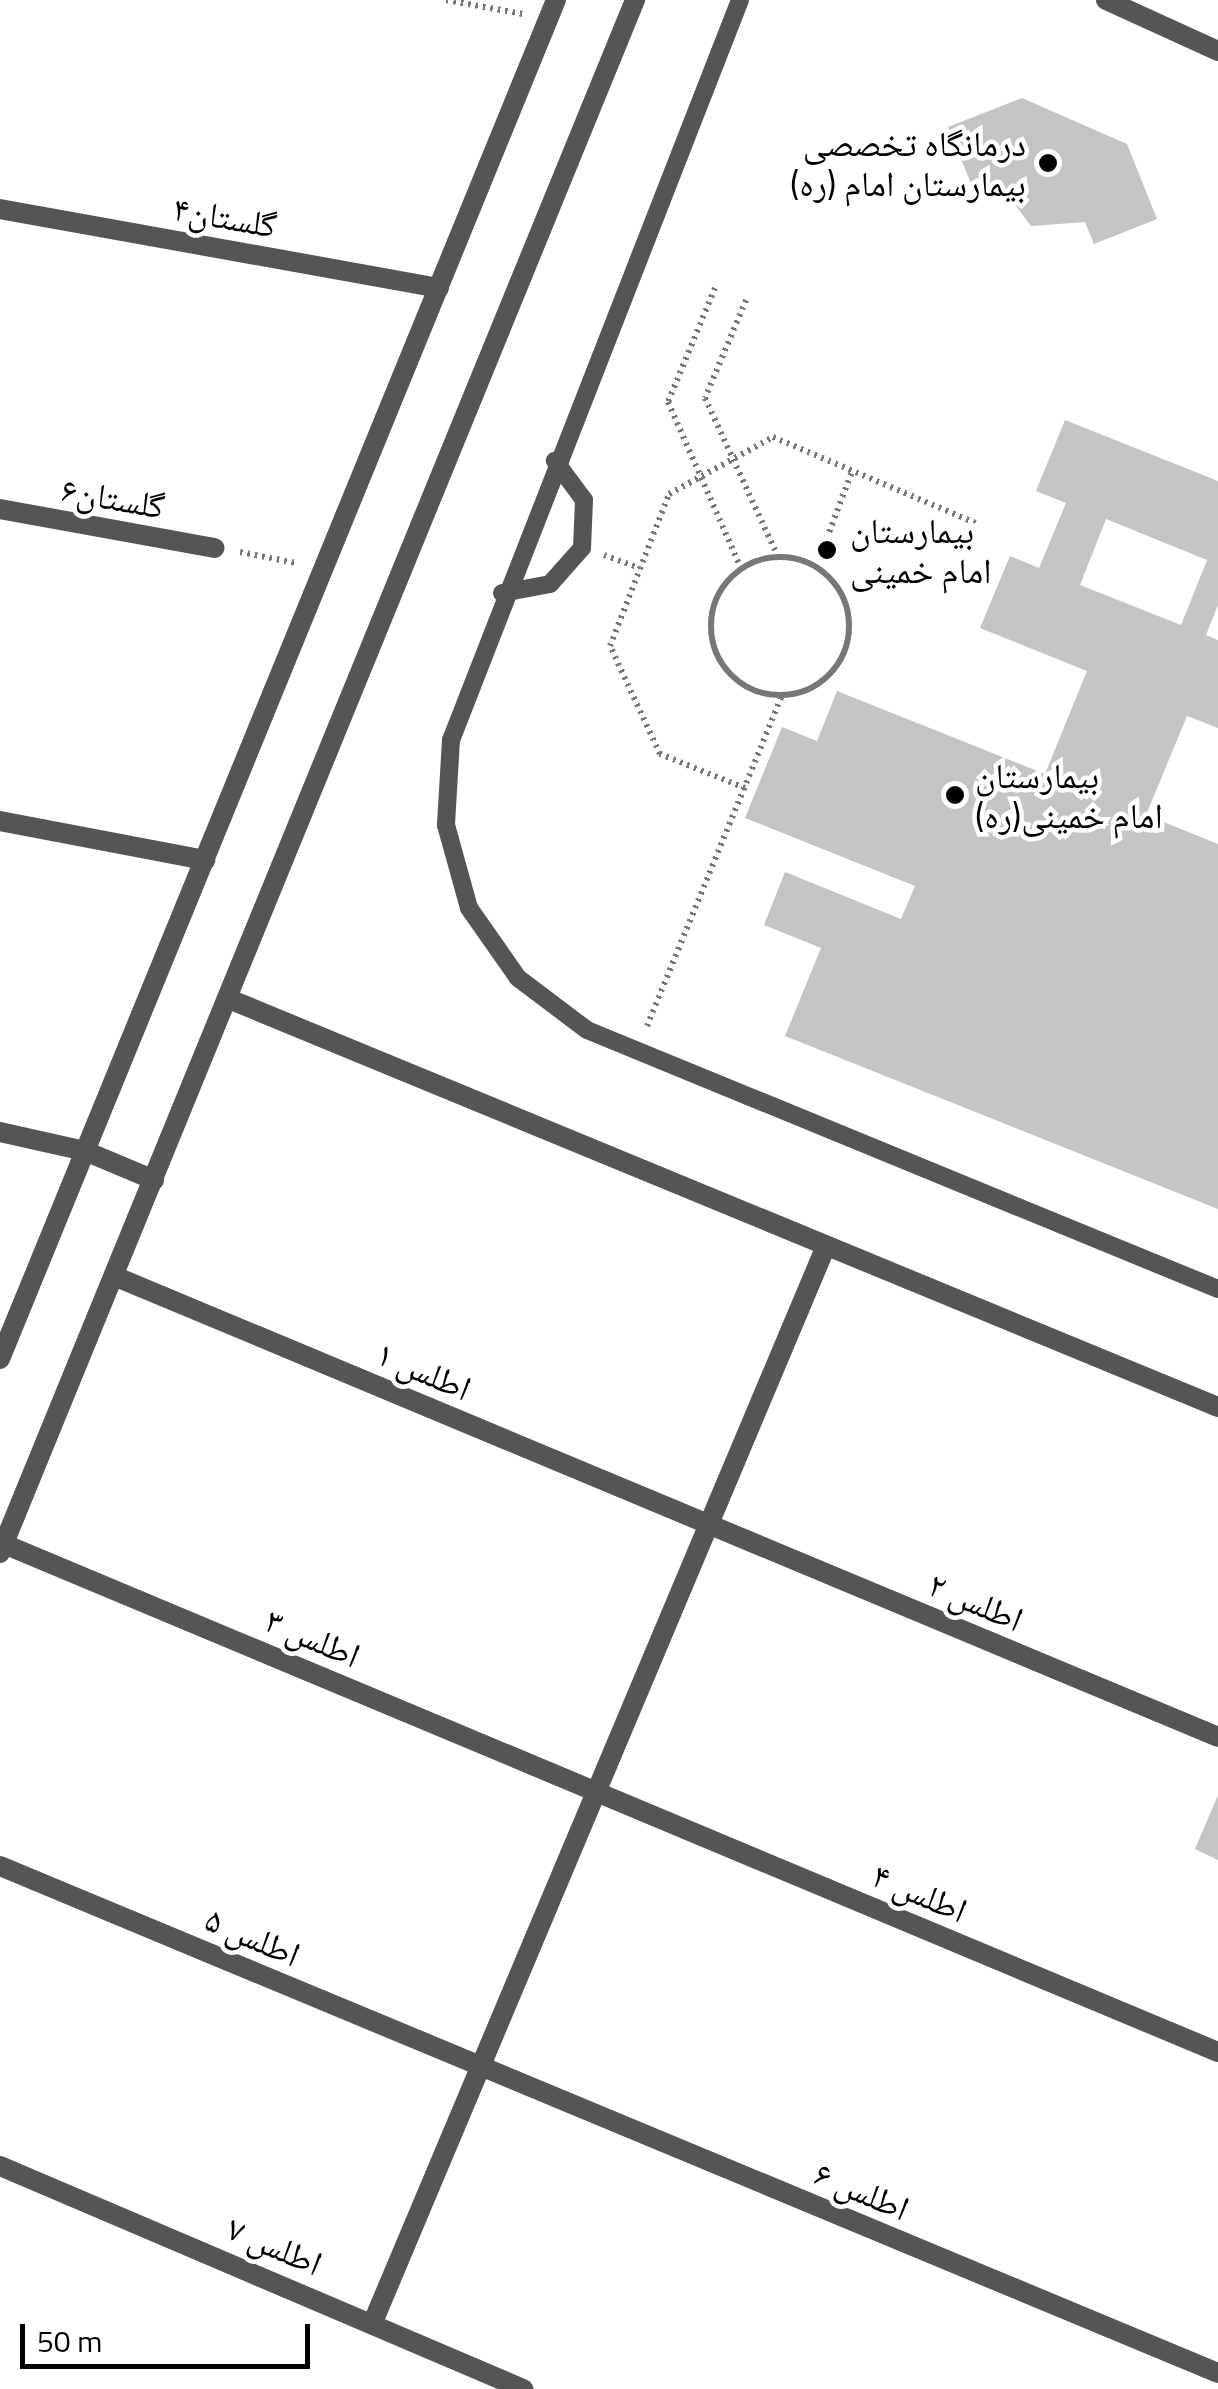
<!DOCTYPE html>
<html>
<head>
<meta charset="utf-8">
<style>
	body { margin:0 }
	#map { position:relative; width:1218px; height:2389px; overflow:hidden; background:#fff; font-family:"Titillium Web","Noto Naskh Arabic",sans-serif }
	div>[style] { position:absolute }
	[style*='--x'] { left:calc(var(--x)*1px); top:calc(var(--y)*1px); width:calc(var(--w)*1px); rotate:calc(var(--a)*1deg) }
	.building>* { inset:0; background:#c4c4c4 }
	.path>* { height:6px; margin-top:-3px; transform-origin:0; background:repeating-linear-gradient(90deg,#777 0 2.5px,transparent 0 7.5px) }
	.path>.ring { margin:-3px; padding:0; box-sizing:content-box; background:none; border:6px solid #777; border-radius:50% }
	.service>* { height:18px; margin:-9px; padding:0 9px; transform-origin:9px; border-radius:9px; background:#555 }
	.minor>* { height:20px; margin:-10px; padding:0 10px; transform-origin:10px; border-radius:10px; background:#555 }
	.tertiary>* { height:20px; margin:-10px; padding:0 10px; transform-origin:10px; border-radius:10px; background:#555 }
	.dots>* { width:28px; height:28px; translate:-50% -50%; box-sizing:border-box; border:5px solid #fff; border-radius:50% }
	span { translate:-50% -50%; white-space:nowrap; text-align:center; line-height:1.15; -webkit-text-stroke:9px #fff; paint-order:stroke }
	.poi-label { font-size:35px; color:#000 }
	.right { translate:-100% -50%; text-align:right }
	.left { translate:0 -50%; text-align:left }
	.street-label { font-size:35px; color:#000 }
	.scale { position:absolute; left:20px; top:2324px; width:290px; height:45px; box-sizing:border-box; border:5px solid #000; border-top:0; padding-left:12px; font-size:30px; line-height:35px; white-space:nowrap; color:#000; -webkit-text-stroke:8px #fff; paint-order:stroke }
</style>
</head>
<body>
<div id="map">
	<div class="building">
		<div style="clip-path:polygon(1022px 98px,1127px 144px,1157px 219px,1094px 244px,1085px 222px,1031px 226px,998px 182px,974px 191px,948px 127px)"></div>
		<div style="clip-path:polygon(evenodd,1065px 420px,1218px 481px,1218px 605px,1206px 635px,1218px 640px,1218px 728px,1187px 716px,1146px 815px,1218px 844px,1218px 1209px,785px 1036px,821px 948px,764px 925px,785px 872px,901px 919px,915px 886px,745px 818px,782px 727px,817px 741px,837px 691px,1045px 774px,1087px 671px,980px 628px,1010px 556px,1039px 568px,1066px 503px,1036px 491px,1065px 420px,1106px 519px,1207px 560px,1181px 625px,1080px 585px,1106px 519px)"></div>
		<div style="clip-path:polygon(1218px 1795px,1218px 1860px,1195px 1849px)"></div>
	</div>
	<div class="path">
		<div style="--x:446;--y:0;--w:78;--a:10.3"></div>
		<div style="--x:715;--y:288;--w:123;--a:112.4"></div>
		<div style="--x:668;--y:402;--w:181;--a:66.3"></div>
		<div style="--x:746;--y:300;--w:106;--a:112.7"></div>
		<div style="--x:705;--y:398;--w:175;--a:65.3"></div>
		<div style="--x:240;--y:552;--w:57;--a:11.1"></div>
		<div style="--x:604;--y:555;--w:38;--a:20"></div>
		<div class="ring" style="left:711px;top:557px;width:132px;height:132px"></div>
		<div style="--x:816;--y:567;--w:103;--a:-69.4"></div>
		<div style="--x:745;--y:788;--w:92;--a:-158.2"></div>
		<div style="--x:660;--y:754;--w:119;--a:-114.8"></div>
		<div style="--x:610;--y:646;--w:163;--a:-68.8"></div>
		<div style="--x:669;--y:494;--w:119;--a:-28.7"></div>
		<div style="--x:773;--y:437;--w:220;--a:23"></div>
		<div style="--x:647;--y:1026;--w:357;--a:-67.8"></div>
	</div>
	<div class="service">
		<div style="--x:740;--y:0;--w:794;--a:111.33"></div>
		<div style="--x:451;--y:740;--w:85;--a:93.4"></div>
		<div style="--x:446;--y:825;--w:86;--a:74.5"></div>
		<div style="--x:469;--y:908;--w:85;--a:55"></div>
		<div style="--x:518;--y:978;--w:86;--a:37"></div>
		<div style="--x:587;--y:1030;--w:682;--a:22.32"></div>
		<div style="--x:502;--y:593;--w:49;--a:-10.6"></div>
		<div style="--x:550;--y:584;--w:48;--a:-48.4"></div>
		<div style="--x:582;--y:548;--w:48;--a:-87.6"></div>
		<div style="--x:584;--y:500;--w:49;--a:-126.6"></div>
	</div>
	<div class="minor">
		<div style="--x:0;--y:209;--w:446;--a:10.2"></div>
		<div style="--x:0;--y:509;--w:218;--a:10.3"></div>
		<div style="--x:0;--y:821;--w:209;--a:10.8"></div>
		<div style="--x:229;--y:999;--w:1070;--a:22.42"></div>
		<div style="--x:0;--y:1132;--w:87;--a:12.6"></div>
		<div style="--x:85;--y:1151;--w:75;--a:22.8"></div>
		<div style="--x:114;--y:1276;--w:1196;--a:22.66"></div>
		<div style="--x:0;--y:1359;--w:1468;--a:-67.75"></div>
		<div style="--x:4;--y:1544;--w:1316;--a:22.71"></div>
		<div style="--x:0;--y:1553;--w:1678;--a:-67.76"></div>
		<div style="--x:0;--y:1866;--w:1319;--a:22.6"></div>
		<div style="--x:0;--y:2166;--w:569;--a:23.09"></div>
		<div style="--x:373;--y:2322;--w:1167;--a:-67.17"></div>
	</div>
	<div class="tertiary">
		<div style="--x:1106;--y:0;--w:123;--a:24.5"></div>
	</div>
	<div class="dots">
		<div style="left:1048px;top:163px;background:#000"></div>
		<div style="left:827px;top:550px;background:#000"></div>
		<div style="left:955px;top:795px;background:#000"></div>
	</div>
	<div class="poi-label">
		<span class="right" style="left:1026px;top:163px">درمانگاه تخصصی<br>بیمارستان امام (ره)</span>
		<span class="left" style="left:850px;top:550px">بیمارستان<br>امام خمینی</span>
		<span class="left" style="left:975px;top:795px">بیمارستان<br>امام خمینی(ره)</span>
	</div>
	<div class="street-label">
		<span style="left:225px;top:216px;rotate:10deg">گلستان۴</span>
		<span style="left:113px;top:497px;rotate:10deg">گلستان۶</span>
		<span style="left:424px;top:1370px;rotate:23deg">اطلس ۱</span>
		<span style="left:976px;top:1601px;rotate:23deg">اطلس ۲</span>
		<span style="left:313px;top:1637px;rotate:23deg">اطلس ۳</span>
		<span style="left:920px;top:1892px;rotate:23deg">اطلس ۴</span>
		<span style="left:253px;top:1936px;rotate:23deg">اطلس ۵</span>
		<span style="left:862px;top:2190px;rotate:23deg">اطلس ۶</span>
		<span style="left:275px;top:2245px;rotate:23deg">اطلس ۷</span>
	</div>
	<div class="scale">50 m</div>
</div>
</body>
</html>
